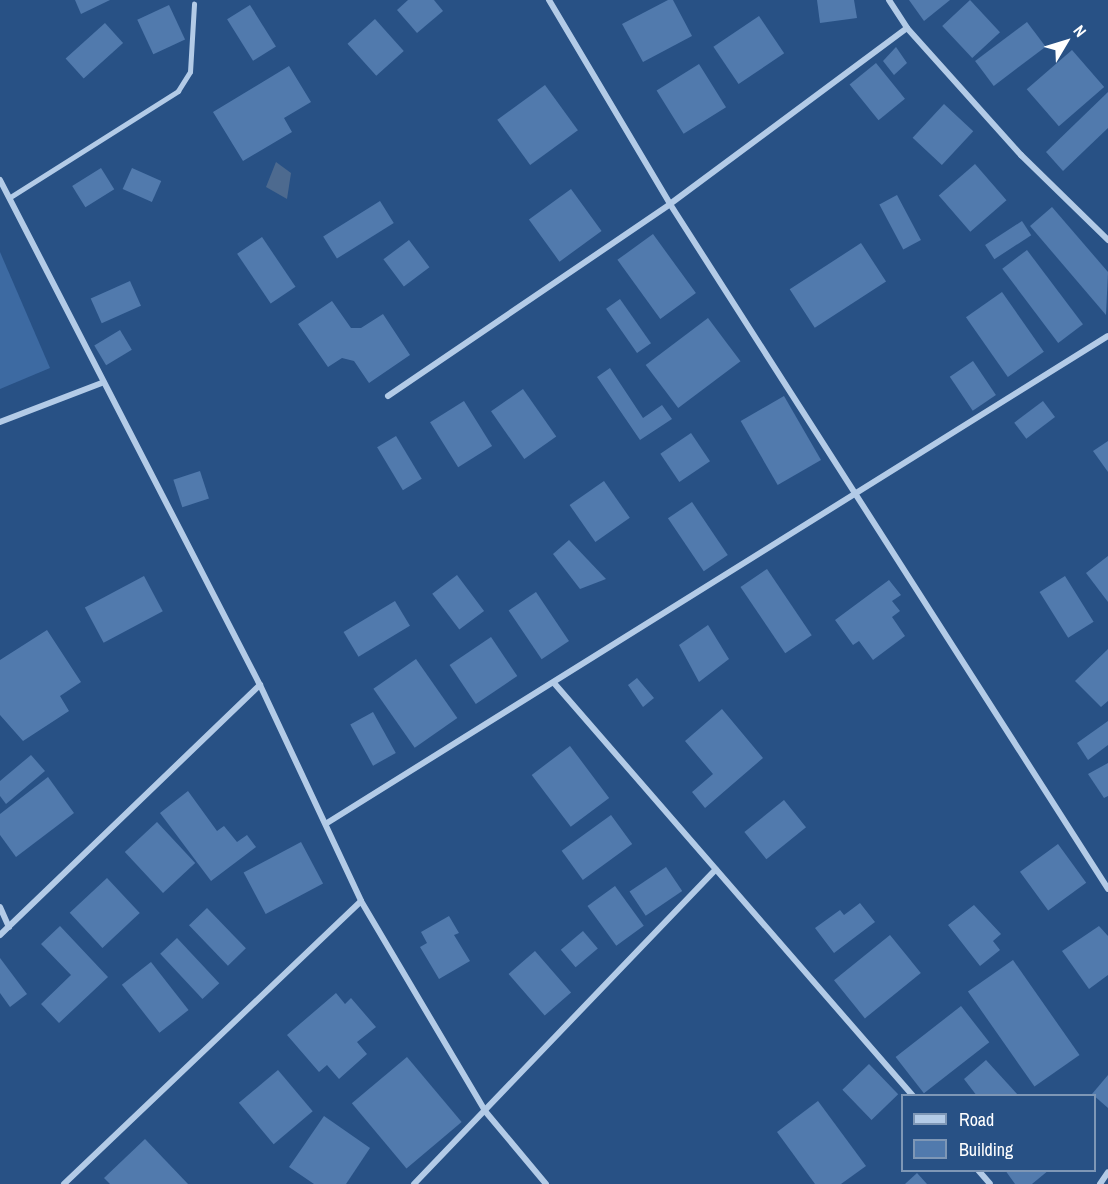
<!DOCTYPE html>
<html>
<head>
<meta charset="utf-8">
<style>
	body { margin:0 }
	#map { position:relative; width:1108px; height:1184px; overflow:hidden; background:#285185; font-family:"Archivo Narrow",sans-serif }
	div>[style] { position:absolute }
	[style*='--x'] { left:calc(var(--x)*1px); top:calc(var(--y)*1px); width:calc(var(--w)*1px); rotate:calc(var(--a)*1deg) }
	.green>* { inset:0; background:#3d6aa2 }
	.water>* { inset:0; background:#4d6a8f }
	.building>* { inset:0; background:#517aad; transform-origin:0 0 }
	.lane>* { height:4.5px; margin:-2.25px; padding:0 2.25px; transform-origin:2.25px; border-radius:2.25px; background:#b3cbe7 }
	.street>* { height:6px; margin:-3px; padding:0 3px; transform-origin:3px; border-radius:3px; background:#b3cbe7 }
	span { translate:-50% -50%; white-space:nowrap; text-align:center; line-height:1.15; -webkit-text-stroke:5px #285185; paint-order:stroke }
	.legend { position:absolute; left:901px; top:1094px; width:195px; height:78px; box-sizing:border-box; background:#285185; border:2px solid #7e97b6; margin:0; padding:8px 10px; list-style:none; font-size:18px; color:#fff }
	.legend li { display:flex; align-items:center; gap:12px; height:30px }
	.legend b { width:30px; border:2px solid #7e97b6 }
	.north { position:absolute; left:1036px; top:12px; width:60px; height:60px; -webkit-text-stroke:4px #285185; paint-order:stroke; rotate:52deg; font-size:16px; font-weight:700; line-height:24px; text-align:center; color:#fff }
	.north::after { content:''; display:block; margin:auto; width:21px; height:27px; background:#fff; clip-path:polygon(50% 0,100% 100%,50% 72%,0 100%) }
</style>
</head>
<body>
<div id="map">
	<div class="green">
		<div style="clip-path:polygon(0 252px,50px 368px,0 389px)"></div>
	</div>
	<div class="water">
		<div style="clip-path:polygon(276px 162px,291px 173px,287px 199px,266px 187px)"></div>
	</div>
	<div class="building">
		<div style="clip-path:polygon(75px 0,110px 0,81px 14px)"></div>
		<div style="clip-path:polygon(408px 0,434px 0,443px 11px,417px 33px,397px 10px)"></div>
		<div style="clip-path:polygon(668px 0,673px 0,692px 36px,643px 62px,622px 24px)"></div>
		<div style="clip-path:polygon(817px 0,854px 0,857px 18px,820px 23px)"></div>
		<div style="clip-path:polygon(909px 0,950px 0,924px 21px)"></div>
		<div style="left:970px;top:0;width:44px;height:38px;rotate:47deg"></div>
		<div style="left:169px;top:5px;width:38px;height:35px;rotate:65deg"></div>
		<div style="left:250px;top:5px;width:49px;height:27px;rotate:58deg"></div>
		<div style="left:759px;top:16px;width:45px;height:55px;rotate:56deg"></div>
		<div style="left:375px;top:19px;width:43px;height:37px;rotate:48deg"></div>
		<div style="left:1027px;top:22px;width:31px;height:65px;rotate:53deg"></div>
		<div style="left:105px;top:23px;width:27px;height:53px;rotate:48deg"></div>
		<div style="clip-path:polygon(896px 47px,907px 63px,894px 75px,883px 61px)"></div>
		<div style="left:1072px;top:50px;width:49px;height:60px;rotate:49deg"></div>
		<div style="left:876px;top:63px;width:46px;height:34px;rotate:51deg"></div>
		<div style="left:699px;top:64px;width:51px;height:50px;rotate:58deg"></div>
		<div style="clip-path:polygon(289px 66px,311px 102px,284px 118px,292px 132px,243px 161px,213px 112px)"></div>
		<div style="left:545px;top:85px;width:56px;height:59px;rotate:54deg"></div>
		<div style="clip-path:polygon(1108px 92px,1108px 128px,1063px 171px,1046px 152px)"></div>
		<div style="left:944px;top:104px;width:40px;height:46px;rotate:43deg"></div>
		<div style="left:975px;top:164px;width:48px;height:48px;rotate:49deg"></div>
		<div style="left:101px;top:168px;width:25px;height:34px;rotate:58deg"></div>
		<div style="left:132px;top:168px;width:32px;height:23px;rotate:24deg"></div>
		<div style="left:571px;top:189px;width:52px;height:52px;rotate:54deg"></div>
		<div style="left:897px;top:195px;width:51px;height:20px;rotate:62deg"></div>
		<div style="left:380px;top:201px;width:26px;height:67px;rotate:58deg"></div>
		<div style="clip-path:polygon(1052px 207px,1108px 272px,1106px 315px,1030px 226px)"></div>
		<div style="left:1022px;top:221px;width:17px;height:44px;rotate:57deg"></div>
		<div style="left:653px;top:234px;width:73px;height:44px;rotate:54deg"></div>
		<div style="left:262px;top:237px;width:60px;height:30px;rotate:56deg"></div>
		<div style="left:409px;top:240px;width:34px;height:32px;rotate:53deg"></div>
		<div style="left:861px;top:243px;width:46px;height:85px;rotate:57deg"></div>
		<div style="left:1027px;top:250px;width:93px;height:31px;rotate:53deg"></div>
		<div style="left:130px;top:281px;width:27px;height:43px;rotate:66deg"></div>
		<div style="left:1002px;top:292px;width:73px;height:44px;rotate:55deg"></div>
		<div style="left:620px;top:299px;width:54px;height:17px;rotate:55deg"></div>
		<div style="clip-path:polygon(332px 301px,351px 328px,361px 328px,383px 314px,410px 355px,369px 383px,354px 361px,342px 358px,328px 367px,298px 324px)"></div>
		<div style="left:708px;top:318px;width:54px;height:78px;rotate:53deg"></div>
		<div style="left:120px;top:330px;width:23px;height:30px;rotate:59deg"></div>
		<div style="left:973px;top:361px;width:41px;height:28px;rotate:56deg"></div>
		<div style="clip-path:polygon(610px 368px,643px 418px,662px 405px,672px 419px,640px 440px,597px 377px)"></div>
		<div style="left:523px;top:389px;width:58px;height:39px;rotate:55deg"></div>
		<div style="left:784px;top:396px;width:74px;height:50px;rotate:60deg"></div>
		<div style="left:464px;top:401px;width:53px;height:40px;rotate:58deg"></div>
		<div style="left:1043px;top:401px;width:20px;height:36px;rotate:53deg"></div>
		<div style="left:691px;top:433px;width:34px;height:37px;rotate:56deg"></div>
		<div style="left:396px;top:436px;width:50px;height:22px;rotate:59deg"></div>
		<div style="clip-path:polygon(1108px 441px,1108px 472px,1093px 451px)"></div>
		<div style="left:200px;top:471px;width:29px;height:28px;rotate:72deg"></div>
		<div style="left:604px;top:481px;width:45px;height:42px;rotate:55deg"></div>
		<div style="left:692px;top:502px;width:64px;height:29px;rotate:56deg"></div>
		<div style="clip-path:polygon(569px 540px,606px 579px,580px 589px,553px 554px)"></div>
		<div style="clip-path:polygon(1108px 556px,1108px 602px,1086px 573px)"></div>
		<div style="left:767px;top:569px;width:80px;height:32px;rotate:56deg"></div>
		<div style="left:457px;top:575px;width:45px;height:31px;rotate:53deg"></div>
		<div style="left:144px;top:576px;width:40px;height:67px;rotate:62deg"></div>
		<div style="left:1065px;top:576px;width:54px;height:30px;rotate:58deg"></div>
		<div style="clip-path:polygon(889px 580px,901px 595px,892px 601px,900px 611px,892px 617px,905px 636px,873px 660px,859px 641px,853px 645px,835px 620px)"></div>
		<div style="left:536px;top:592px;width:59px;height:33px;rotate:56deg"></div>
		<div style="left:395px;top:601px;width:29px;height:60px;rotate:59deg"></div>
		<div style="clip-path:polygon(708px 625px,729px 659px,699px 682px,679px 645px)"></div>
		<div style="clip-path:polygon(47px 630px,81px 682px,60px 696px,69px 711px,23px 741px,0 715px,0 660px)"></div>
		<div style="left:491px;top:637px;width:47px;height:50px;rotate:56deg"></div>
		<div style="clip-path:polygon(1108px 649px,1108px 701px,1101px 707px,1075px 681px)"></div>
		<div style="left:416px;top:659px;width:72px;height:52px;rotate:55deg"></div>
		<div style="clip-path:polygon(637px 678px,654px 698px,643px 707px,628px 685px)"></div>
		<div style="clip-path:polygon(722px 709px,763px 758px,705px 808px,692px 792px,713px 774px,685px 741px)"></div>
		<div style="left:373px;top:712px;width:47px;height:26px;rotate:61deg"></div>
		<div style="clip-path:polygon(1108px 721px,1108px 745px,1088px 760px,1077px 743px)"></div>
		<div style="left:570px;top:746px;width:65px;height:48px;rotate:53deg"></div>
		<div style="clip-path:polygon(31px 755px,45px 771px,6px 804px,0 796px,0 781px)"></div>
		<div style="clip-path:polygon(1108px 763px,1108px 796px,1104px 798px,1088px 774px)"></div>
		<div style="clip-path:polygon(48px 777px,74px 813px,16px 857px,0 835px,0 814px)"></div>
		<div style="clip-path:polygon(188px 791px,217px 831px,224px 826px,237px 842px,247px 835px,256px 847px,211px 881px,160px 813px)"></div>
		<div style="left:784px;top:800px;width:35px;height:51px;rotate:51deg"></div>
		<div style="left:611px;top:815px;width:36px;height:61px;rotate:54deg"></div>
		<div style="left:157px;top:822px;width:56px;height:44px;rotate:47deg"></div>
		<div style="left:301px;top:842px;width:47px;height:65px;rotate:62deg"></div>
		<div style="left:1058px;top:844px;width:48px;height:47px;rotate:54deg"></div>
		<div style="left:666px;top:867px;width:29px;height:44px;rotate:56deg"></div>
		<div style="left:107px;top:878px;width:48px;height:51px;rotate:47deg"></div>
		<div style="left:615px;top:886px;width:49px;height:34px;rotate:54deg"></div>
		<div style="clip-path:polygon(860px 903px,875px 922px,834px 953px,815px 928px,840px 910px,844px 915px)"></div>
		<div style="clip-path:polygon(974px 905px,1001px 934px,993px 941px,1000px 950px,980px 966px,948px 925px)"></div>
		<div style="left:207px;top:908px;width:56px;height:25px;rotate:46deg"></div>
		<div style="clip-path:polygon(449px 916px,459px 933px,454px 935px,470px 961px,439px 979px,420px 947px,427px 943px,421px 932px)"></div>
		<div style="clip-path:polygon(60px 926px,108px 977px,59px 1023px,41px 1004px,71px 975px,41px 944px)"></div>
		<div style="clip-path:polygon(1099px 926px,1108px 936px,1108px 975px,1089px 989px,1062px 951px)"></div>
		<div style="left:583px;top:931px;width:23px;height:29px;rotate:50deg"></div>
		<div style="left:890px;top:935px;width:49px;height:72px;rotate:51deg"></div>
		<div style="left:177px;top:938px;width:62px;height:23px;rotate:47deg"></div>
		<div style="left:535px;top:951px;width:55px;height:35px;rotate:49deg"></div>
		<div style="clip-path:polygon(0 958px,27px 994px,10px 1007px,0 993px)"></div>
		<div style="left:1013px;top:960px;width:116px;height:55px;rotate:55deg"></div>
		<div style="left:151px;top:962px;width:61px;height:37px;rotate:52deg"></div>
		<div style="clip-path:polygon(336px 993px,345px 1004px,351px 998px,376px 1027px,357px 1042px,367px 1054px,339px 1079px,327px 1065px,319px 1072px,287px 1035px)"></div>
		<div style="left:961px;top:1006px;width:46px;height:83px;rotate:52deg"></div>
		<div style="left:407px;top:1057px;width:85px;height:72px;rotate:50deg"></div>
		<div style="clip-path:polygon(986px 1060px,1019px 1096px,977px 1096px,964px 1079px)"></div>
		<div style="left:869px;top:1064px;width:42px;height:37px;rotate:46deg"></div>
		<div style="left:278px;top:1070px;width:54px;height:51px;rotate:50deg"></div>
		<div style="clip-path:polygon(1108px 1075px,1108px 1108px,1092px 1094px)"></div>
		<div style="clip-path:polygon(818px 1101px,866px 1166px,841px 1184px,815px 1184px,777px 1132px)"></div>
		<div style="clip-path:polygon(324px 1116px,370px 1148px,346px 1184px,314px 1184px,289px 1167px)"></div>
		<div style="clip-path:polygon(145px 1139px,188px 1184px,110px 1184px,104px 1178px)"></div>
		<div style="clip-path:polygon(1005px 1170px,1049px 1170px,1032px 1184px,1015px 1184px)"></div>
		<div style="clip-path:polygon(917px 1173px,927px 1184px,905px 1184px)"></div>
	</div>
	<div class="lane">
		<div style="--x:9;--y:198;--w:200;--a:-32.3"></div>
		<div style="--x:178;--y:91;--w:22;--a:-58"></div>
		<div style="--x:190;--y:72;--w:68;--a:-86.6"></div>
	</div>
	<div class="street">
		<div style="--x:549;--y:0;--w:237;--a:59.3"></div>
		<div style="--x:670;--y:204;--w:813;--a:57.4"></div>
		<div style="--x:889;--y:0;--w:33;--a:57"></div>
		<div style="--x:907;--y:28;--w:171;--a:48.1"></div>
		<div style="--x:1021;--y:155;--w:122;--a:44.3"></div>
		<div style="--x:0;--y:180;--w:568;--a:62.76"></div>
		<div style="--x:260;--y:685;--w:238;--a:64.9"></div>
		<div style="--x:361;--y:901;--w:244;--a:59.4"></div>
		<div style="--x:485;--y:1111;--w:95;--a:50.1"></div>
		<div style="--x:388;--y:396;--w:341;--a:-34.2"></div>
		<div style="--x:670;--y:204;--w:295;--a:-36.6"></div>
		<div style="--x:0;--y:422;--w:111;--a:-21"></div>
		<div style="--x:554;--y:683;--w:547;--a:49"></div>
		<div style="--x:327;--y:823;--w:920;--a:-31.95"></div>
		<div style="--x:0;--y:907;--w:22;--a:66"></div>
		<div style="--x:0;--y:935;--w:361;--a:-43.9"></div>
		<div style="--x:978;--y:1170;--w:18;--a:49"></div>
		<div style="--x:64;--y:1184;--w:410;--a:-43.6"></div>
		<div style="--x:414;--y:1184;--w:436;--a:-46.2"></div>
		<div style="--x:1100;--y:1184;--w:14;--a:-56"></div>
	</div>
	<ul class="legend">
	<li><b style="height:8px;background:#b3cbe7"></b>Road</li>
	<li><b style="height:16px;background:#517aad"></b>Building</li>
	</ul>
	<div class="north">N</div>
</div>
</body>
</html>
